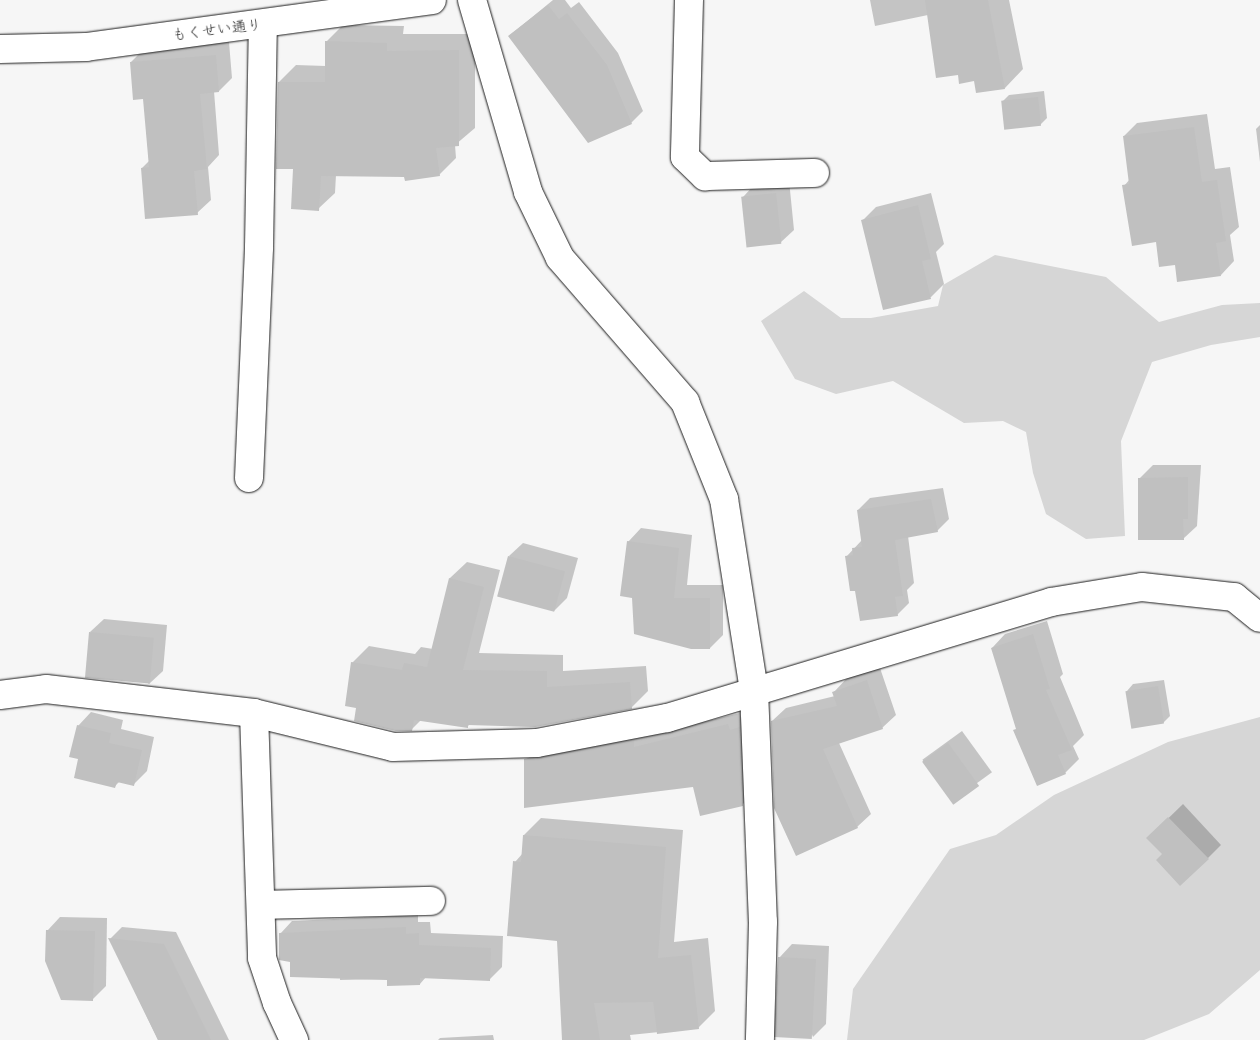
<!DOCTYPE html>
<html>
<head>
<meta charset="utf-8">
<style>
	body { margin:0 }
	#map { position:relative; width:1260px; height:1040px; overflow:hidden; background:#f6f6f6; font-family:Kalam,"Klee One",sans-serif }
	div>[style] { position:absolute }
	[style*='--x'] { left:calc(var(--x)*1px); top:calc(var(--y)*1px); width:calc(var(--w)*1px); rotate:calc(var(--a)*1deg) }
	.green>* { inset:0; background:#d6d6d6 }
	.shadow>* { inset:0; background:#0003; transform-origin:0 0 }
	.building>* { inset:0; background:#c0c0c0; transform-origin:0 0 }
	.roads { filter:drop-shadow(0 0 1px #1c1c1c) drop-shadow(0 0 1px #1c1c1c) }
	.minor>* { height:28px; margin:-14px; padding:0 14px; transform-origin:14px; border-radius:14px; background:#fff }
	span { translate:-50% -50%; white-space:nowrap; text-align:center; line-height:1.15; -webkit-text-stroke:5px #fff; paint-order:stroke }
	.street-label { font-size:15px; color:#1c1c1c }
</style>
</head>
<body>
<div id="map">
	<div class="green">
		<div style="clip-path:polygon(995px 255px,1106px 277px,1159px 322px,1222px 305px,1260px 303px,1260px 337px,1211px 345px,1152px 362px,1121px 441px,1125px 536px,1086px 539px,1046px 514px,1033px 473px,1026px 432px,1003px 421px,964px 423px,893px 381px,836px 394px,795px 379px,761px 321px,804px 291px,841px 318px,871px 318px,938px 306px,943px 285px)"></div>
		<div style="clip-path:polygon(1260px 717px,1260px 970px,1209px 1014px,1144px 1040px,847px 1040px,853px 989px,950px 849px,996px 835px,1054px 795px,1168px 742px)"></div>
	</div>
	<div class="shadow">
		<div style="clip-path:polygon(553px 0,565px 0,571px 8px,579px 2px,618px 53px,643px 111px,631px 123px,509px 36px)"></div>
		<div style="clip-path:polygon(870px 0,1009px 0,1023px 69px,1005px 88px,959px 74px,928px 15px,875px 26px)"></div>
		<div style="clip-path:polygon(343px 25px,404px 26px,403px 34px,475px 34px,475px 128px,455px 145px,456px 158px,439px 175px,336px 175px,335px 193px,318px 209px,294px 168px,279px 82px,296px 65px,326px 66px,326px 42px)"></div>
		<div style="clip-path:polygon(229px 42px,232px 78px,219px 91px,214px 91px,219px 155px,208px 167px,211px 200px,197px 213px,142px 168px,149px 161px,144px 98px,131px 62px,144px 49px)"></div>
		<div style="clip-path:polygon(1044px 91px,1047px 118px,1041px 124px,1005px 129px,1002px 102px,1009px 95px)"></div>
		<div style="clip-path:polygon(1207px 114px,1215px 169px,1230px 167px,1239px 227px,1230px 235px,1234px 261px,1221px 275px,1176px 263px,1157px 241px,1124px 186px,1130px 179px,1124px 136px,1137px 123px)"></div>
		<div style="clip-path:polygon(1260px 125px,1260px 162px,1256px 129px)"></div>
		<div style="clip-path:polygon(789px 180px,794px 230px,780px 243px,743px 197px,756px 183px)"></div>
		<div style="clip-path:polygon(931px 193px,944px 244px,936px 252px,944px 284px,931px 297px,884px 308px,863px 220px,876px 207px)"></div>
		<div style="clip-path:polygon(1153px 465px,1201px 465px,1197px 526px,1183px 539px,1140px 478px)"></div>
		<div style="clip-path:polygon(943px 488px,949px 519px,937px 531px,908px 536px,914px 583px,907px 590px,909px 603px,897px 615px,856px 589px,846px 557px,862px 540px,858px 510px,870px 498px)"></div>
		<div style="clip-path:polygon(641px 528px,692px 535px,687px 585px,723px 585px,723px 635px,710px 648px,628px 542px)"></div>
		<div style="clip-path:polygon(523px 543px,578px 558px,567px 598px,554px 611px,509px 556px)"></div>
		<div style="clip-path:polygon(467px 562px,500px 570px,479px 653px,563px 655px,563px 671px,646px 666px,648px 691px,631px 708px,471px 723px,467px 727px,421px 720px,411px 730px,357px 707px,352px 663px,369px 646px,415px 654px,421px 647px,433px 649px,450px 578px)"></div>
		<div style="clip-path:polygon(104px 619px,167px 625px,163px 671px,149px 684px,90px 632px)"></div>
		<div style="clip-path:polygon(1047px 621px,1063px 674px,1060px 677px,1084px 735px,1073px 746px,1079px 759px,1065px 773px,1017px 728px,992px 648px,1005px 634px)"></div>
		<div style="clip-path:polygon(880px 668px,896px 715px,882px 728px,839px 743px,871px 814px,857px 827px,772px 721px,786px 708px,835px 696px,834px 692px,847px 678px)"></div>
		<div style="clip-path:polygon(1164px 680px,1170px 716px,1163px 723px,1127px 691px,1133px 684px)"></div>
		<div style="clip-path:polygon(91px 712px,123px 720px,121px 729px,154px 737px,147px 771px,133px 785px,120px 781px,115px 786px,79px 759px,78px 726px)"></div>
		<div style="clip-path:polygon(740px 713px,754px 793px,742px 805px,694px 785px,526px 760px,538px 748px,645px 729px,646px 736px)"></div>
		<div style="left:962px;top:731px;width:51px;height:49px;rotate:54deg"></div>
		<div style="clip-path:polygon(1183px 804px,1221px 845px,1208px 858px,1163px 854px,1148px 838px)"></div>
		<div style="clip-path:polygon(541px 818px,683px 830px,674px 942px,708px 938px,715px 1011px,698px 1028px,630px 1035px,631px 1040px,563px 1040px,559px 940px,515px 862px,523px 853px,524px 835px)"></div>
		<div style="clip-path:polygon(418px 915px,418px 922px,430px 922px,431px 933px,503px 936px,502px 967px,489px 980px,426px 977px,420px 984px,388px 979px,340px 980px,340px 975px,292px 960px,280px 934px,292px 921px)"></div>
		<div style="clip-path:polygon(60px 917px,107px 918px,106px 986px,92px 1000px,47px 931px)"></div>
		<div style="clip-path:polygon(122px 927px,176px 932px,229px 1040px,158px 1040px,110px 939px)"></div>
		<div style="clip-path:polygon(792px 944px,829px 946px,826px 1024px,813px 1037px,779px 958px)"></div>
		<div style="clip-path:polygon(493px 1035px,494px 1040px,438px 1040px,440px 1038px)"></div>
	</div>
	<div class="building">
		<div style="clip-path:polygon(925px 0,988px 0,1005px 89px,976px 93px,974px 81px,959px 84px,958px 75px,936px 78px)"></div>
		<div style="clip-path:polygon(548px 5px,559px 19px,567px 13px,607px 65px,632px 124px,588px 143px,508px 36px)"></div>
		<div style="clip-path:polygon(325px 41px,387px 43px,387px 51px,459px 50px,459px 146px,436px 148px,440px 176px,405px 181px,404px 177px,321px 176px,319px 211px,291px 209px,293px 169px,276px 169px,278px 82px,325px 82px)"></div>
		<div style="clip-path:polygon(216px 55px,219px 92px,200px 94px,207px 169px,194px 171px,198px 215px,145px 219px,141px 168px,149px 167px,143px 99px,133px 100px,130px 62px)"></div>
		<div style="left:1038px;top:97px;width:29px;height:37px;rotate:84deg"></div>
		<div style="clip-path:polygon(1194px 127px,1202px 182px,1217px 180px,1226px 241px,1216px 243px,1221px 276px,1177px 282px,1175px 265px,1159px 267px,1156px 242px,1132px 246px,1122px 185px,1129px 184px,1123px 136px)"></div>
		<div style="left:776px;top:193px;width:51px;height:35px;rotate:84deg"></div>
		<div style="clip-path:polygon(918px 205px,931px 259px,922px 261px,931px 299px,883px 310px,861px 220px)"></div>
		<div style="clip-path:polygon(1188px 477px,1188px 519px,1183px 519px,1184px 540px,1138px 540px,1138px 478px)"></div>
		<div style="clip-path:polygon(931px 499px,938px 532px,895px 540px,903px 596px,895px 597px,898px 616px,860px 621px,855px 591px,850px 591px,845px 556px,853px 555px,852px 548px,862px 547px,857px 510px)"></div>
		<div style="clip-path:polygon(627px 541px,679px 548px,674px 598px,710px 598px,710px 649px,691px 649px,634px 634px,632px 598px,620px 596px)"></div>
		<div style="left:508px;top:556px;width:59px;height:42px;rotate:15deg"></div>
		<div style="clip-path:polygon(449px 578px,484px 587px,463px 670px,547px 671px,547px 687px,630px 682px,632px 709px,535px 727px,468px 725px,468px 728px,414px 720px,412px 731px,396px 731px,354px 721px,356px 708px,345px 706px,351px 662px,402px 670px,404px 663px,427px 667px)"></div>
		<div style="left:89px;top:632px;width:65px;height:46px;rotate:5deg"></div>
		<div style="clip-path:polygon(1033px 634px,1050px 689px,1046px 690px,1072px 750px,1058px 755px,1066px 774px,1037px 786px,1013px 730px,1016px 729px,991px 648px)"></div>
		<div style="clip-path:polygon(867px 680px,883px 729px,823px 749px,858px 828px,796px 856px,774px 808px,771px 721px,837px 706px,832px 692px)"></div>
		<div style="left:1158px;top:686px;width:38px;height:33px;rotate:81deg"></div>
		<div style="clip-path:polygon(728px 724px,730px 730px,740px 727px,743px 806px,700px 816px,693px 787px,524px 808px,524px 759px,634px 740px,634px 747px)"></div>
		<div style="clip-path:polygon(77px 725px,111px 733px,109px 743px,142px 750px,134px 786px,117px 782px,115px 788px,74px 778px,78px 759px,69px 757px)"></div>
		<div style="left:948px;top:743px;width:53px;height:32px;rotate:54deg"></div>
		<div style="clip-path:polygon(1168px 817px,1209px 859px,1180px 886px,1156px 860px,1162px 854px,1146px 838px)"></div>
		<div style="clip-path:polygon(523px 835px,666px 847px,658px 958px,691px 955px,699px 1029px,657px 1034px,653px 1002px,594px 1003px,600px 1040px,562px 1040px,557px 941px,507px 936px,513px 861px,521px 862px)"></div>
		<div style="clip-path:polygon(406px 927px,406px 934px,419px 933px,419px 945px,491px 948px,490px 981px,420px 978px,420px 985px,387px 986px,387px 980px,290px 977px,290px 962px,279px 960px,279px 933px)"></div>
		<div style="clip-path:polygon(46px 930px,95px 931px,93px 1001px,61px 1000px,45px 961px)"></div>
		<div style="clip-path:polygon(108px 938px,164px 944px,211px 1040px,158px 1040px)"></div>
		<div style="left:778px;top:957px;width:38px;height:80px;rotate:3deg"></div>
	</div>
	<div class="roads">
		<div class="minor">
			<div style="--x:472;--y:0;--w:200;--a:73.7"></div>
			<div style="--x:528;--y:192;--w:73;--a:64.1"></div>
			<div style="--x:560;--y:258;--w:191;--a:49"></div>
			<div style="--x:685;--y:402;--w:105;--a:68.1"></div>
			<div style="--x:724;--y:499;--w:193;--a:81.1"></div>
			<div style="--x:754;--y:690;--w:232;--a:87.8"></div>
			<div style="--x:763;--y:922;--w:118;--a:91.5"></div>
			<div style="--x:689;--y:0;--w:157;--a:91.5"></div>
			<div style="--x:685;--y:157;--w:28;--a:44"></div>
			<div style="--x:705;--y:176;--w:110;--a:-1.6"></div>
			<div style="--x:0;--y:49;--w:86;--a:-1.3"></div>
			<div style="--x:86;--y:47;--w:349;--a:-7.7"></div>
			<div style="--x:249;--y:478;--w:231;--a:-87.5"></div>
			<div style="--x:259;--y:247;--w:222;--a:-89"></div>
			<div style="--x:0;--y:695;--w:46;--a:-7.4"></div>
			<div style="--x:46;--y:689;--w:209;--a:6.6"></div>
			<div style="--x:254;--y:713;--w:143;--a:13.7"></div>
			<div style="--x:393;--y:747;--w:144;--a:-1.6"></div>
			<div style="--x:537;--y:743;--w:132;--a:-10.9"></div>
			<div style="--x:667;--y:718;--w:401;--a:-16.8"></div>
			<div style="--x:1051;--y:602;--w:92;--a:-9.4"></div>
			<div style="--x:1142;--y:587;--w:93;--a:6.2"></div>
			<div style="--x:1234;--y:597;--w:33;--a:39"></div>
			<div style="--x:254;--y:713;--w:245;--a:88.1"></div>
			<div style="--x:262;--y:958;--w:47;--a:71.6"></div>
			<div style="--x:277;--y:1003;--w:41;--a:65.3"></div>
			<div style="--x:262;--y:905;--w:169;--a:-1.4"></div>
		</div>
	</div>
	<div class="street-label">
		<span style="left:217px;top:31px;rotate:-7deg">もくせい通り</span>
	</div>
</div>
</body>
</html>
